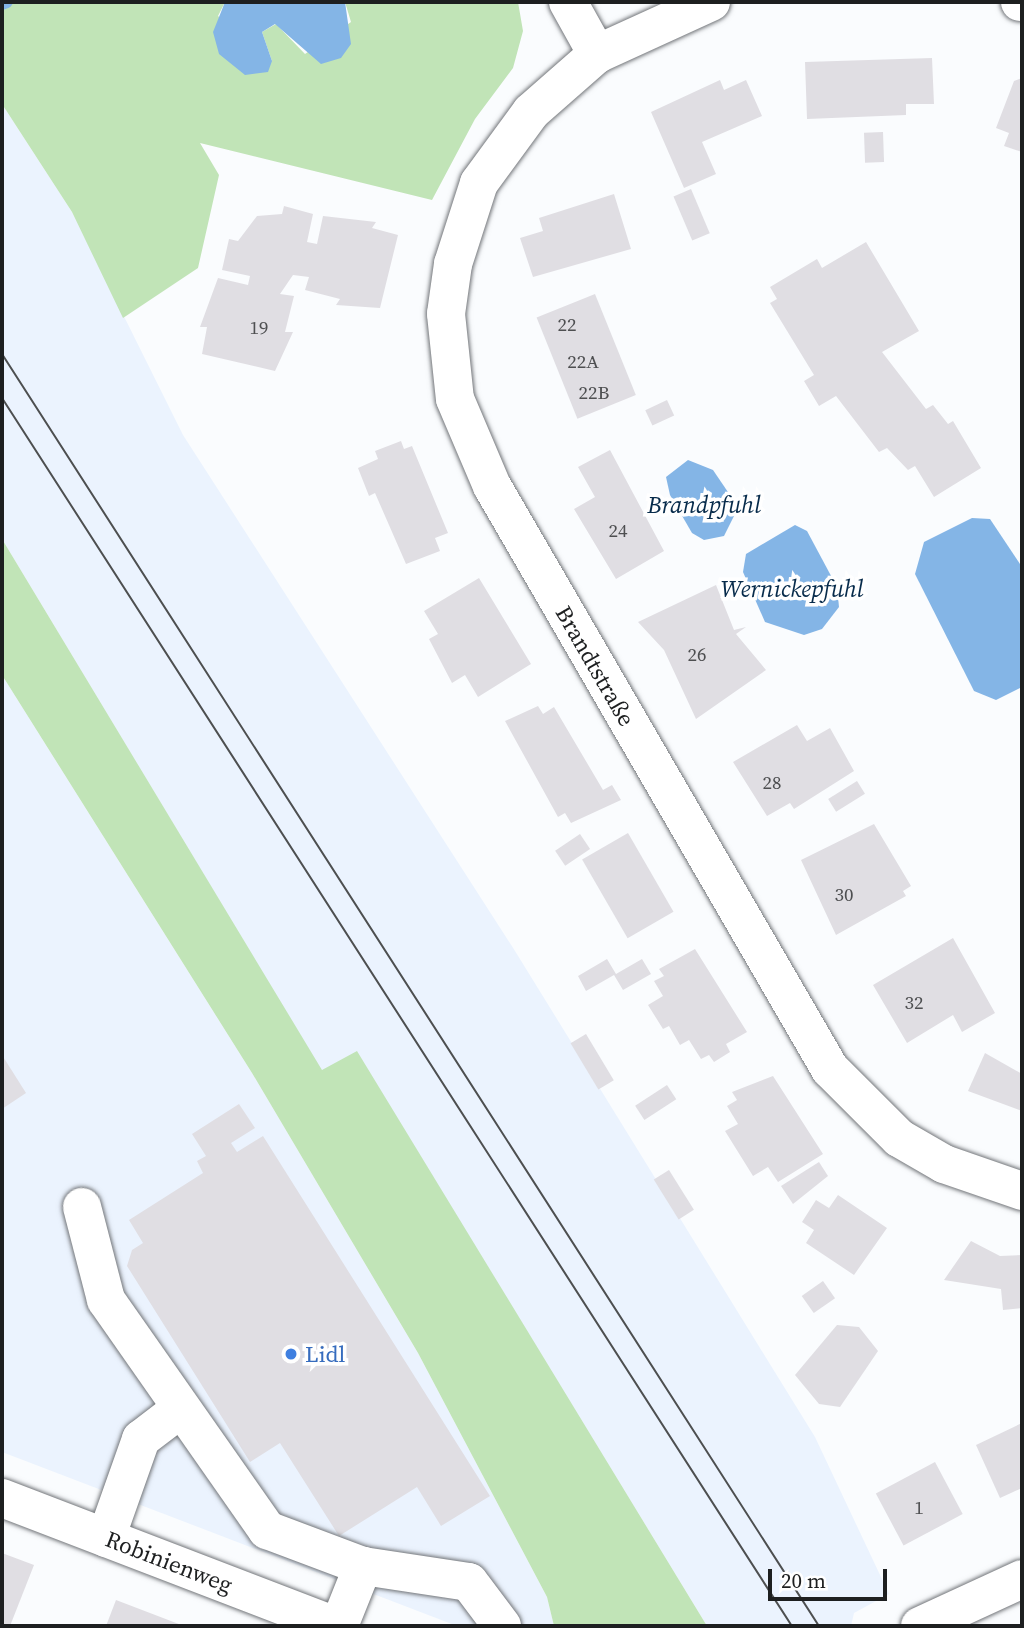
<!DOCTYPE html>
<html>
<head>
<meta charset="utf-8">
<style>
	body { margin:0 }
	#map { position:relative; width:1024px; height:1628px; overflow:hidden; background:#fafcfe; font-family:"Source Serif 4",serif }
	div>[style] { position:absolute }
	[style*='--x'] { left:calc(var(--x)*1px); top:calc(var(--y)*1px); width:calc(var(--w)*1px); rotate:calc(var(--a)*1deg) }
	.built>* { inset:0; background:#ebf3fe }
	.green>* { inset:0; background:#c1e4b7 }
	.water>* { inset:0; background:#84b5e6 }
	.stream>* { height:12px; margin:-6px; padding:0 6px; transform-origin:6px; border-radius:6px; background:#84b5e6 }
	.building>* { inset:0; background:#e0dee3; transform-origin:0 0 }
	.roads { filter:drop-shadow(0 0 2px #73767a) drop-shadow(0 0 2px #73767a) }
	.minor>* { height:38px; margin:-19px; padding:0 19px; transform-origin:19px; border-radius:19px; background:#fff }
	.tram>* { height:2px; margin:-1px; padding:0 1px; transform-origin:1px; border-radius:1px; background:#4d4f50 }
	.dots>* { width:19px; height:19px; translate:-50% -50%; box-sizing:border-box; border:4px solid #fff; border-radius:50% }
	span { translate:-50% -50%; white-space:nowrap; text-align:center; line-height:1.15; -webkit-text-stroke:7px #fff; paint-order:stroke }
	.number-label { font-size:19px; color:#4e4f51 }
	.number-label span { -webkit-text-stroke-width:0 }
	.street-label { font-size:23px; color:#1d1f20 }
	.shop-label { font-size:23px; color:#366cbe }
	.left { translate:0 -50%; text-align:left }
	.water-label { font-size:24px; color:#072b4b; font-style:italic }
	.frame { position:absolute; inset:0; border:4px solid #1d1f20; pointer-events:none }
	.scale { position:absolute; left:768px; top:1569px; width:119px; height:32px; box-sizing:border-box; border:4px solid #1d1f20; border-top:0; padding-left:9px; font-size:21px; line-height:24px; white-space:nowrap; color:#1d1f20; -webkit-text-stroke:5px #fff; paint-order:stroke }
</style>
</head>
<body>
<div id="map">
	<div class="built">
		<div style="clip-path:polygon(2px 104px,72px 212px,183px 435px,515px 951px,815px 1437px,889px 1594px,854px 1613px,851px 1626px,707px 1626px,357px 1052px,322px 1071px,2px 539px)"></div>
		<div style="clip-path:polygon(2px 675px,252px 1073px,418px 1353px,547px 1597px,554px 1626px,457px 1626px,2px 1452px)"></div>
	</div>
	<div class="green">
		<div style="clip-path:polygon(2px 2px,225px 2px,218px 16px,272px 61px,262px 32px,276px 24px,305px 54px,351px 22px,345px 2px,518px 2px,523px 31px,513px 68px,475px 119px,432px 200px,200px 143px,219px 175px,198px 268px,123px 318px,72px 212px,2px 104px)"></div>
		<div style="clip-path:polygon(2px 539px,322px 1070px,357px 1051px,707px 1626px,554px 1626px,547px 1597px,418px 1353px,252px 1073px,2px 675px)"></div>
	</div>
	<div class="water">
		<div style="clip-path:polygon(225px 2px,345px 2px,351px 44px,341px 58px,321px 64px,275px 24px,262px 32px,272px 61px,268px 72px,245px 75px,219px 54px,213px 32px)"></div>
		<div style="clip-path:polygon(688px 460px,713px 470px,732px 498px,736px 512px,724px 536px,704px 540px,692px 533px,670px 495px,666px 477px)"></div>
		<div style="clip-path:polygon(972px 518px,990px 519px,1022px 567px,1022px 687px,996px 700px,974px 691px,915px 574px,924px 542px)"></div>
		<div style="clip-path:polygon(795px 525px,807px 531px,837px 587px,839px 607px,822px 629px,804px 635px,765px 622px,743px 572px,746px 554px)"></div>
	</div>
	<div class="stream">
		<div style="--x:2;--y:4;--w:5;--a:-22"></div>
	</div>
	<div class="building">
		<div style="clip-path:polygon(932px 58px,934px 104px,906px 104px,906px 115px,807px 119px,805px 62px)"></div>
		<div style="clip-path:polygon(1022px 78px,1022px 152px,1004px 146px,1009px 133px,996px 128px,1014px 81px)"></div>
		<div style="clip-path:polygon(720px 80px,724px 90px,746px 80px,762px 116px,702px 142px,716px 174px,684px 188px,651px 112px)"></div>
		<div style="left:883px;top:132px;width:30px;height:19px;rotate:88deg"></div>
		<div style="left:691px;top:189px;width:48px;height:19px;rotate:67deg"></div>
		<div style="clip-path:polygon(614px 194px,631px 249px,533px 277px,520px 238px,543px 231px,539px 218px)"></div>
		<div style="clip-path:polygon(284px 206px,313px 214px,307px 242px,317px 244px,323px 216px,376px 222px,372px 228px,398px 235px,380px 308px,336px 305px,340px 299px,305px 290px,309px 277px,293px 275px,280px 294px,294px 296px,285px 332px,293px 332px,275px 371px,202px 354px,207px 327px,200px 327px,218px 278px,248px 285px,250px 276px,222px 270px,229px 239px,238px 241px,257px 216px,282px 214px)"></div>
		<div style="clip-path:polygon(866px 242px,919px 331px,882px 352px,926px 409px,933px 405px,948px 424px,953px 421px,981px 468px,934px 497px,915px 466px,908px 470px,887px 448px,879px 452px,836px 396px,819px 406px,804px 381px,814px 375px,770px 303px,777px 299px,770px 287px,817px 259px,822px 268px)"></div>
		<div style="left:595px;top:294px;width:109px;height:63px;rotate:68deg"></div>
		<div style="left:667px;top:400px;width:17px;height:24px;rotate:65deg"></div>
		<div style="clip-path:polygon(401px 441px,404px 449px,412px 446px,448px 533px,435px 538px,440px 551px,406px 564px,375px 493px,369px 496px,358px 468px,378px 459px,375px 451px)"></div>
		<div style="clip-path:polygon(610px 450px,664px 551px,616px 579px,574px 509px,595px 497px,578px 467px)"></div>
		<div style="clip-path:polygon(479px 578px,531px 664px,478px 697px,465px 675px,452px 683px,429px 639px,438px 634px,424px 611px)"></div>
		<div style="clip-path:polygon(716px 585px,734px 630px,746px 627px,736px 634px,766px 670px,696px 719px,664px 650px,638px 622px)"></div>
		<div style="clip-path:polygon(538px 706px,543px 714px,554px 707px,603px 790px,612px 785px,621px 800px,571px 823px,565px 813px,558px 817px,505px 721px)"></div>
		<div style="clip-path:polygon(797px 725px,807px 741px,830px 728px,854px 771px,794px 809px,790px 803px,767px 816px,733px 762px)"></div>
		<div style="left:857px;top:781px;width:15px;height:34px;rotate:58deg"></div>
		<div style="clip-path:polygon(874px 824px,911px 886px,903px 891px,906px 896px,836px 935px,801px 860px)"></div>
		<div style="left:628px;top:833px;width:91px;height:53px;rotate:60deg"></div>
		<div style="left:580px;top:834px;width:18px;height:30px;rotate:56deg"></div>
		<div style="clip-path:polygon(953px 938px,995px 1013px,962px 1032px,953px 1015px,907px 1043px,873px 985px)"></div>
		<div style="clip-path:polygon(695px 949px,747px 1032px,726px 1044px,730px 1052px,714px 1062px,709px 1055px,701px 1059px,689px 1040px,680px 1045px,669px 1026px,663px 1029px,648px 1005px,663px 996px,654px 981px,664px 976px,659px 969px)"></div>
		<div style="clip-path:polygon(607px 959px,616px 974px,642px 959px,651px 974px,623px 990px,614px 975px,586px 991px,578px 976px)"></div>
		<div style="left:586px;top:1034px;width:54px;height:18px;rotate:59deg"></div>
		<div style="clip-path:polygon(985px 1053px,1022px 1074px,1022px 1111px,968px 1091px)"></div>
		<div style="clip-path:polygon(2px 1055px,26px 1093px,2px 1109px)"></div>
		<div style="clip-path:polygon(773px 1076px,823px 1154px,778px 1182px,768px 1167px,753px 1176px,725px 1131px,738px 1124px,727px 1106px,737px 1100px,732px 1092px)"></div>
		<div style="left:667px;top:1085px;width:17px;height:38px;rotate:57deg"></div>
		<div style="clip-path:polygon(239px 1104px,255px 1128px,231px 1143px,237px 1152px,263px 1136px,490px 1496px,441px 1526px,417px 1487px,339px 1536px,280px 1443px,250px 1462px,127px 1266px,132px 1250px,143px 1243px,129px 1220px,203px 1173px,197px 1161px,206px 1156px,192px 1134px)"></div>
		<div style="clip-path:polygon(819px 1162px,828px 1176px,793px 1204px,781px 1186px)"></div>
		<div style="left:669px;top:1170px;width:47px;height:18px;rotate:58deg"></div>
		<div style="clip-path:polygon(838px 1195px,887px 1228px,854px 1275px,806px 1243px,814px 1230px,802px 1222px,816px 1200px,829px 1208px)"></div>
		<div style="clip-path:polygon(971px 1241px,1000px 1256px,1022px 1255px,1022px 1308px,1003px 1310px,1001px 1289px,944px 1280px)"></div>
		<div style="left:823px;top:1281px;width:21px;height:26px;rotate:55deg"></div>
		<div style="clip-path:polygon(837px 1325px,859px 1327px,878px 1351px,840px 1407px,819px 1404px,795px 1375px)"></div>
		<div style="clip-path:polygon(1022px 1423px,1022px 1488px,1000px 1498px,976px 1445px)"></div>
		<div style="left:935px;top:1462px;width:59px;height:67px;rotate:62deg"></div>
		<div style="clip-path:polygon(2px 1553px,34px 1565px,10px 1626px,2px 1626px)"></div>
		<div style="clip-path:polygon(116px 1600px,184px 1626px,106px 1626px)"></div>
	</div>
	<div class="roads">
		<div class="minor">
			<div style="--x:568;--y:2;--w:60;--a:60.9"></div>
			<div style="--x:711;--y:2;--w:125;--a:155.5"></div>
			<div style="--x:597;--y:54;--w:88;--a:138.7"></div>
			<div style="--x:531;--y:112;--w:88;--a:126.2"></div>
			<div style="--x:479;--y:183;--w:85;--a:107.8"></div>
			<div style="--x:453;--y:264;--w:50;--a:98"></div>
			<div style="--x:446;--y:314;--w:85;--a:84"></div>
			<div style="--x:455;--y:399;--w:95;--a:67"></div>
			<div style="--x:492;--y:486;--w:674;--a:59.9"></div>
			<div style="--x:830;--y:1069;--w:98;--a:45"></div>
			<div style="--x:899;--y:1138;--w:52;--a:30"></div>
			<div style="--x:944;--y:1164;--w:83;--a:19.1"></div>
			<div style="--x:1020;--y:2;--w:2;--a:0"></div>
			<div style="--x:82;--y:1207;--w:96;--a:75.5"></div>
			<div style="--x:106;--y:1300;--w:281;--a:55"></div>
			<div style="--x:267;--y:1530;--w:103;--a:20.6"></div>
			<div style="--x:363;--y:1566;--w:107;--a:8.6"></div>
			<div style="--x:469;--y:1582;--w:55;--a:53.1"></div>
			<div style="--x:2;--y:1498;--w:358;--a:21"></div>
			<div style="--x:106;--y:1538;--w:105;--a:-70.5"></div>
			<div style="--x:141;--y:1439;--w:48;--a:-37.3"></div>
			<div style="--x:339;--y:1626;--w:65;--a:-68.2"></div>
			<div style="--x:920;--y:1626;--w:112;--a:-24.7"></div>
		</div>
	</div>
	<div class="tram">
		<div style="--x:2;--y:354;--w:1512;--a:57.29"></div>
		<div style="--x:2;--y:398;--w:1460;--a:57.25"></div>
	</div>
	<div class="dots">
		<div style="left:291px;top:1354px;background:#3f7fe0"></div>
	</div>
	<div class="number-label">
		<span style="left:567px;top:325px">22</span>
		<span style="left:259px;top:328px">19</span>
		<span style="left:583px;top:362px">22A</span>
		<span style="left:594px;top:393px">22B</span>
		<span style="left:618px;top:531px">24</span>
		<span style="left:697px;top:655px">26</span>
		<span style="left:772px;top:783px">28</span>
		<span style="left:844px;top:895px">30</span>
		<span style="left:914px;top:1003px">32</span>
		<span style="left:919px;top:1508px">1</span>
	</div>
	<div class="street-label">
		<span style="left:595px;top:666px;rotate:60deg">Brandtstraße</span>
		<span style="left:169px;top:1562px;rotate:21deg">Robinienweg</span>
	</div>
	<div class="shop-label">
		<span class="left" style="left:305px;top:1354px">Lidl</span>
	</div>
	<div class="water-label">
		<span style="left:704px;top:505px">Brandpfuhl</span>
		<span style="left:792px;top:589px">Wernickepfuhl</span>
	</div>
	<div class="frame"></div>
	<div class="scale">20 m</div>
</div>
</body>
</html>
